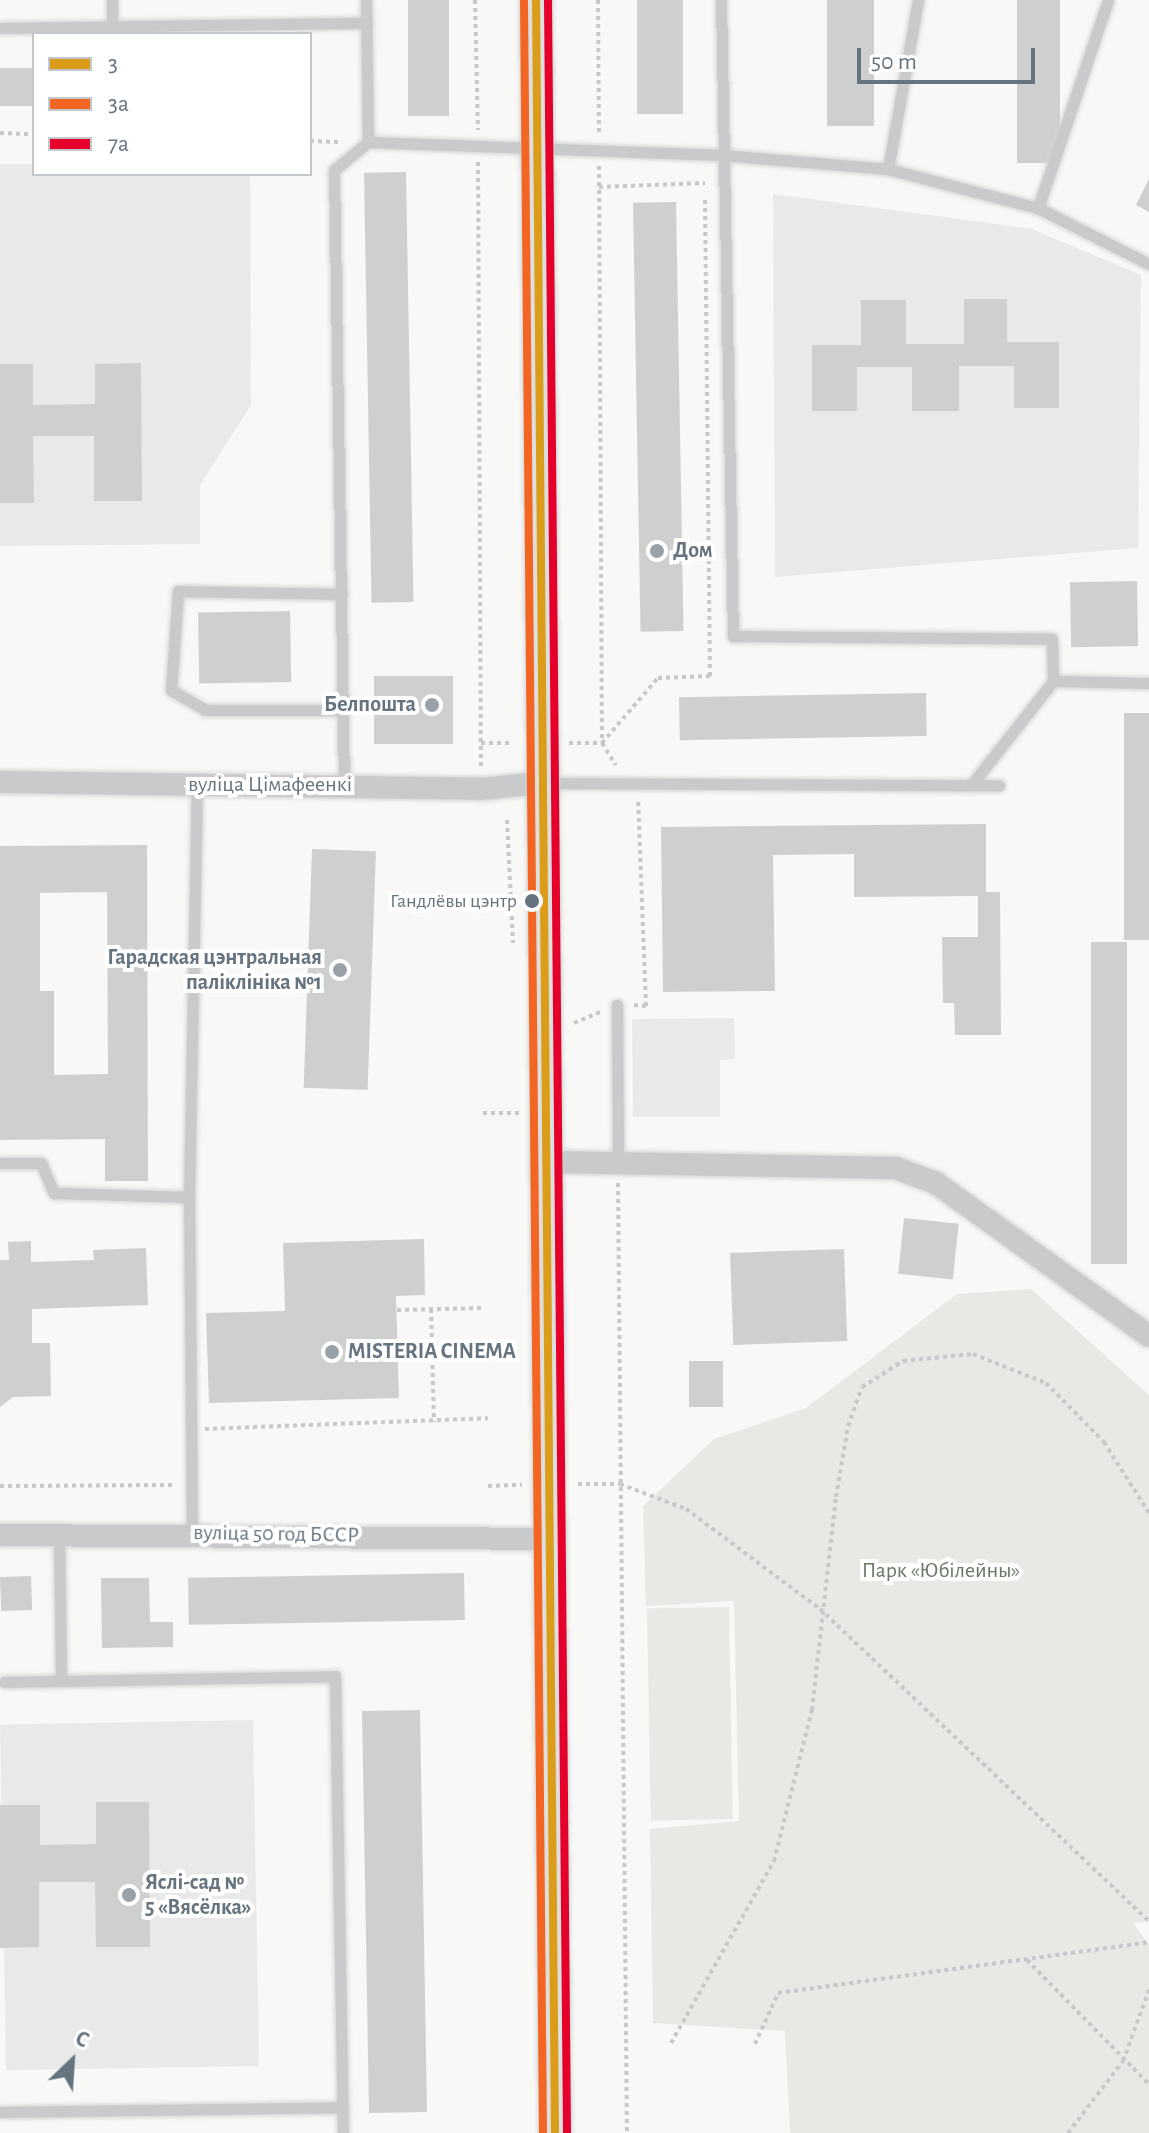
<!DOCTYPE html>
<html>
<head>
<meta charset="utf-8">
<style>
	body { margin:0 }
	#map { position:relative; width:1149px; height:2133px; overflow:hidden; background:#f8f8f7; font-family:"Alegreya Sans",sans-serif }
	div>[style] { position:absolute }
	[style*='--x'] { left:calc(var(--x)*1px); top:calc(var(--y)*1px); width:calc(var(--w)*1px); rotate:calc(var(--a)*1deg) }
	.built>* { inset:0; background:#e8e9e9; transform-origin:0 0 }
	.green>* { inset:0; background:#e7e9e5; transform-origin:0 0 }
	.building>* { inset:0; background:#ced0d0; transform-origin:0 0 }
	.path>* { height:4px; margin-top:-2px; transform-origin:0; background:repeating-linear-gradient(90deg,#c7c8c9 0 4px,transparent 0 8px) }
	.roads { filter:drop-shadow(0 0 2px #d4d5d5) drop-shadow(0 0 2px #d4d5d5) }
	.service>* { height:11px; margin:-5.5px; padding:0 5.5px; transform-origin:5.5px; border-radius:5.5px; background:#c9cacb }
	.minor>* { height:22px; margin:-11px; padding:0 11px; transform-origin:11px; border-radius:11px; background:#c9cacb }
	.secondary>* { height:32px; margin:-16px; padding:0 16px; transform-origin:16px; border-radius:16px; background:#dededf }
	.bus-1>* { height:8px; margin:-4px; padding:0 4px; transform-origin:4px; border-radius:4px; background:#da9c19 }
	.bus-2>* { height:8px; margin:-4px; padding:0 4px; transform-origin:4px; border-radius:4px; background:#f26522 }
	.bus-3>* { height:8px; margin:-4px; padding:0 4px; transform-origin:4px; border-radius:4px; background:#e4002b }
	.dots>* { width:22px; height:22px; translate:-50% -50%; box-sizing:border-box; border:4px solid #fff; border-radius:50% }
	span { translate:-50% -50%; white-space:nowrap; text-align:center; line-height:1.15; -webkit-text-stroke:8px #fff; paint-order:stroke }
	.bus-label { font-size:20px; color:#66747f }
	.right { translate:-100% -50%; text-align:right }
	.poi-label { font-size:22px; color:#66747f; font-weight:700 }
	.left { translate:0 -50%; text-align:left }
	.street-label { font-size:22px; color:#66747f }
	.park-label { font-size:22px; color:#687864 }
	.legend { position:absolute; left:32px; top:32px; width:280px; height:144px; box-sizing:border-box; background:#fff; border:2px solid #c2c7cc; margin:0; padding:10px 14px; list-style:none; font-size:24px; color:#66747f }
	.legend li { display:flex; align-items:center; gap:16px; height:40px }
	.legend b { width:40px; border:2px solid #c2c7cc }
	.north { position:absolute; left:32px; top:2021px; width:80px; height:80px; -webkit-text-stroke:6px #fff; paint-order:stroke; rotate:25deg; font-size:22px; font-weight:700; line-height:32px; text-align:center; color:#66747f }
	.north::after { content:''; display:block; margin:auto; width:28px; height:36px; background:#66747f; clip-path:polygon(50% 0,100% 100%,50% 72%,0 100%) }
	.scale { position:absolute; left:857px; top:48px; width:178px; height:36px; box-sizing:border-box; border:4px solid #66747f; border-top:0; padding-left:10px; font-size:24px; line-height:28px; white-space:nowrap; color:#66747f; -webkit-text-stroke:6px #fff; paint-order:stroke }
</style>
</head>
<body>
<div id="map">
	<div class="built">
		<div style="clip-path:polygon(0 164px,34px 164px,34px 174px,250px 174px,251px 405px,200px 485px,200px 544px,0 546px)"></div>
		<div style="clip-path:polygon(773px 194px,1032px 229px,1141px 275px,1138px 548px,775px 577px)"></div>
		<div style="clip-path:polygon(734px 1018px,735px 1059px,720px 1060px,720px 1117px,633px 1117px,632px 1019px)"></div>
		<div style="left:253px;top:1720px;width:346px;height:253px;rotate:89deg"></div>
	</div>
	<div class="green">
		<div style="clip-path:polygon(1031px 1289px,1149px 1395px,1149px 1921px,1133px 1923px,1149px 1945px,1149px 2133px,790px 2133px,785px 2031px,653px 2023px,650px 1829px,739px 1821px,734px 1601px,646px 1606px,643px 1506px,714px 1439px,806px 1408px,957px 1294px)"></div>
		<div style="left:729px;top:1607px;width:212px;height:82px;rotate:89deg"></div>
	</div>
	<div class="building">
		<div style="left:408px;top:0;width:41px;height:116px"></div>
		<div style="left:637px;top:0;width:46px;height:114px"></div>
		<div style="left:827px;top:0;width:47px;height:126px"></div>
		<div style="left:1017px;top:0;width:43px;height:163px"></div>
		<div style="left:0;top:68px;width:34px;height:38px"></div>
		<div style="left:406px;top:172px;width:430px;height:42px;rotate:89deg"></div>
		<div style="clip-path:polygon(1149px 179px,1149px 212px,1136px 205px)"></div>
		<div style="left:676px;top:202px;width:429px;height:43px;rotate:89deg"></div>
		<div style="clip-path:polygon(964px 299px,1007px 299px,1007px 342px,1059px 342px,1059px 408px,1014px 408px,1014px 366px,959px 366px,959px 411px,912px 411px,912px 367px,857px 367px,857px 411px,812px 411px,812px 345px,861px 345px,861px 300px,906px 300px,906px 344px,964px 344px)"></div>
		<div style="clip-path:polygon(141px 363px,142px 501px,94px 501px,94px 436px,33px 436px,34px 503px,0 503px,0 364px,33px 364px,33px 405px,95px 404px,95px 364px)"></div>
		<div style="left:1137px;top:581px;width:65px;height:67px;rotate:89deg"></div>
		<div style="left:290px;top:611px;width:71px;height:92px;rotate:89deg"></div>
		<div style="left:453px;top:676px;width:68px;height:79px;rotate:90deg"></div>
		<div style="left:926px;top:693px;width:43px;height:247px;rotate:89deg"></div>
		<div style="left:1124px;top:713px;width:25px;height:227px"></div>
		<div style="clip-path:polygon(986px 824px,986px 892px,1000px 892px,1001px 1035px,955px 1035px,954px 1003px,943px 1003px,942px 937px,978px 937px,978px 896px,854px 897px,854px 854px,773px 855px,775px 991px,663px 992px,661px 827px)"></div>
		<div style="clip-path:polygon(evenodd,147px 845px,148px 1181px,105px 1181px,105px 1139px,0 1140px,0 846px,147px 845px,107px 892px,108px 1074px,54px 1075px,54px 991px,40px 991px,40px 893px,107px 892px)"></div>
		<div style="left:312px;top:849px;width:64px;height:239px;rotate:2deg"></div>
		<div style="left:1091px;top:942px;width:36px;height:322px"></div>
		<div style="left:904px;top:1218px;width:55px;height:56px;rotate:6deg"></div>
		<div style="clip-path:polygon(424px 1239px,425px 1295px,396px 1296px,399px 1398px,209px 1403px,206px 1313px,285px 1311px,283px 1243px)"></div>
		<div style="clip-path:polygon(31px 1241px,31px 1262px,94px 1260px,93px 1250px,146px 1248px,148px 1305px,32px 1309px,32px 1343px,50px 1343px,51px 1396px,13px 1397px,0 1407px,0 1260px,9px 1260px,8px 1242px)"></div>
		<div style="left:844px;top:1249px;width:92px;height:114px;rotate:88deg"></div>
		<div style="left:689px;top:1361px;width:34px;height:46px"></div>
		<div style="left:464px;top:1573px;width:47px;height:276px;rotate:89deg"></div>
		<div style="left:31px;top:1576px;width:34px;height:31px;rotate:88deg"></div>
		<div style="clip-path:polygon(101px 1578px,149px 1578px,150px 1622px,173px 1622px,173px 1647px,102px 1648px)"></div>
		<div style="left:420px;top:1710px;width:402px;height:58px;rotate:89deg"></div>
		<div style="clip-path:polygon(96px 1802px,149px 1802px,150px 1947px,96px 1947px,95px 1882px,39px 1882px,39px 1947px,0 1948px,0 1805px,40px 1805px,40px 1845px,96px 1844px)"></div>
	</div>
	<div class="path">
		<div style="--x:475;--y:0;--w:130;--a:88.7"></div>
		<div style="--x:598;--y:0;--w:134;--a:89.6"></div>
		<div style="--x:0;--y:133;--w:34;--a:2"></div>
		<div style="--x:310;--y:141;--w:30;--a:2"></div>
		<div style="--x:478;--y:162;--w:604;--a:89.72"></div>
		<div style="--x:599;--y:166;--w:577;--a:89.7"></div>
		<div style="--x:602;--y:743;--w:26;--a:58"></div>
		<div style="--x:599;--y:187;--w:106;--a:-2.2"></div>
		<div style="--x:481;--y:743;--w:32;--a:0"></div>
		<div style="--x:569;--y:743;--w:33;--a:0"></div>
		<div style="--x:602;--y:743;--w:86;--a:-49.3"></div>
		<div style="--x:658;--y:678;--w:52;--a:-2.2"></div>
		<div style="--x:710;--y:676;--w:476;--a:-90.6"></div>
		<div style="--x:507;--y:820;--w:123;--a:87.2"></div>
		<div style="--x:634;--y:1005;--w:12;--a:5"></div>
		<div style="--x:646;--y:1006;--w:207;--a:-92.2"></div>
		<div style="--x:574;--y:1023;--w:30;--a:-23"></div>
		<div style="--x:483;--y:1113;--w:38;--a:0"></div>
		<div style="--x:618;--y:1183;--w:950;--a:89.46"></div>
		<div style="--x:431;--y:1309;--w:113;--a:88.5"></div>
		<div style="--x:397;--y:1310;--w:88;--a:-1.3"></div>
		<div style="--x:205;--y:1429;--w:283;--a:-2.2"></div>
		<div style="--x:578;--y:1484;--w:42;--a:0"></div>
		<div style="--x:620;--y:1484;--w:71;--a:20.7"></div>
		<div style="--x:686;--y:1509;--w:167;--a:36.7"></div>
		<div style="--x:820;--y:1609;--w:453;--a:43.5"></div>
		<div style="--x:0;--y:1486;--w:174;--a:-0.3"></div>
		<div style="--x:488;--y:1486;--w:34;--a:-2"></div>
		<div style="--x:1027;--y:1960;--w:174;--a:45.5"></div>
		<div style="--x:671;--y:2043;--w:209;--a:-60.5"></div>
		<div style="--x:774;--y:1861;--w:156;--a:-75.9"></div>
		<div style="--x:812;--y:1710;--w:214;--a:-83.6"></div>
		<div style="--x:836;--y:1497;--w:72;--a:-80.4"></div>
		<div style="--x:848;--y:1426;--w:41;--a:-70.3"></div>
		<div style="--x:862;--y:1387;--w:49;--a:-32.4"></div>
		<div style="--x:903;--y:1361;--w:70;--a:-5.7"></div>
		<div style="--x:973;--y:1354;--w:79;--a:21.7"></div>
		<div style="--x:1046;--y:1383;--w:83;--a:45.5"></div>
		<div style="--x:1104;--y:1442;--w:84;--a:57.6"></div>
		<div style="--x:755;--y:2044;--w:56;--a:-65.7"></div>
		<div style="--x:778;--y:1993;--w:374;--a:-7.8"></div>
		<div style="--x:1068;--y:2133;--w:91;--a:-52.6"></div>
		<div style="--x:1123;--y:2061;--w:76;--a:-69.9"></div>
	</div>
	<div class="roads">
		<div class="service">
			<div style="--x:112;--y:0;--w:26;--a:90"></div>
			<div style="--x:366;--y:0;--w:142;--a:89.2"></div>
			<div style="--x:721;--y:0;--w:636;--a:88.92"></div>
			<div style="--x:733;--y:636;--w:319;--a:0.5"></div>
			<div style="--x:1052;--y:639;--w:42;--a:88.6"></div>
			<div style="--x:0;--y:28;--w:367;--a:-0.8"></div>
			<div style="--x:888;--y:169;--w:172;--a:-79.9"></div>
			<div style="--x:1038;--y:208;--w:219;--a:-71.4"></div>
			<div style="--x:342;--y:594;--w:164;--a:-179"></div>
			<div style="--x:178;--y:591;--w:99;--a:94"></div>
			<div style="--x:171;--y:690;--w:39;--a:30"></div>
			<div style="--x:205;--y:710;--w:138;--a:0"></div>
			<div style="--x:545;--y:783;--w:454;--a:0.3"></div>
			<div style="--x:972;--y:784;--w:131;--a:-51.8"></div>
			<div style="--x:1053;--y:681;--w:96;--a:1.2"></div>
			<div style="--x:344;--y:785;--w:615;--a:-90.93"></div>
			<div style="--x:334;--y:170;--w:44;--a:-39.5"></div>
			<div style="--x:368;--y:142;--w:354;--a:2.1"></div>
			<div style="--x:722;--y:155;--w:167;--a:4.8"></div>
			<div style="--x:888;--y:169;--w:155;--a:14.6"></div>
			<div style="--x:1038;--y:208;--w:124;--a:26.8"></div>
			<div style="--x:617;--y:1005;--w:157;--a:89.6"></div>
			<div style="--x:0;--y:1163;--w:41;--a:0"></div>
			<div style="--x:41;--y:1163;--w:33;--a:67"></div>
			<div style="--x:54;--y:1193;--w:135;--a:1.7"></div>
			<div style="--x:192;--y:1532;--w:335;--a:-90.5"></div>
			<div style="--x:189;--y:1197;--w:411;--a:-88.9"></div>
			<div style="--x:59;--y:1534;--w:146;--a:89.2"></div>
			<div style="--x:4;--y:1682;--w:331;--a:-1"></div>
			<div style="--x:335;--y:1676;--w:457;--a:89"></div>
			<div style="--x:0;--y:2112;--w:343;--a:-0.8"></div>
		</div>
		<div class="minor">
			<div style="--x:0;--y:782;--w:481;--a:0.8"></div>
			<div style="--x:481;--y:789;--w:59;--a:-5.8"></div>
			<div style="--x:550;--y:1162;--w:346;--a:1"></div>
			<div style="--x:896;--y:1168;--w:43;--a:20.6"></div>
			<div style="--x:936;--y:1183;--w:262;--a:35.7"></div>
			<div style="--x:0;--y:1535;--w:553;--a:0.41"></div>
		</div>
		<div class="secondary">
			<div style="--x:536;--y:0;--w:2133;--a:89.49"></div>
		</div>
	</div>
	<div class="bus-1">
		<div style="--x:536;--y:0;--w:2133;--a:89.49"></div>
	</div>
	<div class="bus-2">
		<div style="--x:524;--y:0;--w:2133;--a:89.49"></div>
	</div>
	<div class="bus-3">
		<div style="--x:548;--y:0;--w:2133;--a:89.49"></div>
	</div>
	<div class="dots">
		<div style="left:657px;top:551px;background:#99a2a9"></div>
		<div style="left:432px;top:705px;background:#99a2a9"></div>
		<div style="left:532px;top:901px;background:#66747f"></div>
		<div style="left:340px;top:970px;background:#99a2a9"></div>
		<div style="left:332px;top:1352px;background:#99a2a9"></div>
		<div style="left:129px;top:1895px;background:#99a2a9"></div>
	</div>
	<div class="bus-label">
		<span class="right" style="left:517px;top:901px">Гандлёвы цэнтр</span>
	</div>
	<div class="poi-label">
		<span class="left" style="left:673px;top:551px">Дом</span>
		<span class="right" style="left:416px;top:705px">Белпошта</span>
		<span class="right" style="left:322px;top:970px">Гарадская цэнтральная<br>паліклініка №1</span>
		<span class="left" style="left:348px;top:1352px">MISTERIA CINEMA</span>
		<span class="left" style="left:145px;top:1895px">Яслі-сад №<br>5 «Вясёлка»</span>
	</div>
	<div class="street-label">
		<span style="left:270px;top:785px">вуліца Цімафеенкі</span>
		<span style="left:276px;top:1534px;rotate:1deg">вуліца 50 год БССР</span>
	</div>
	<div class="park-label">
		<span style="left:941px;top:1571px">Парк «Юбілейны»</span>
	</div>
	<ul class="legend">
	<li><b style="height:10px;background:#da9c19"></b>3</li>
	<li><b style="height:10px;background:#f26522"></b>3а</li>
	<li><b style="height:10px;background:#e4002b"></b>7а</li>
	</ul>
	<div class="north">С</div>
	<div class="scale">50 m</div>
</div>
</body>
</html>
